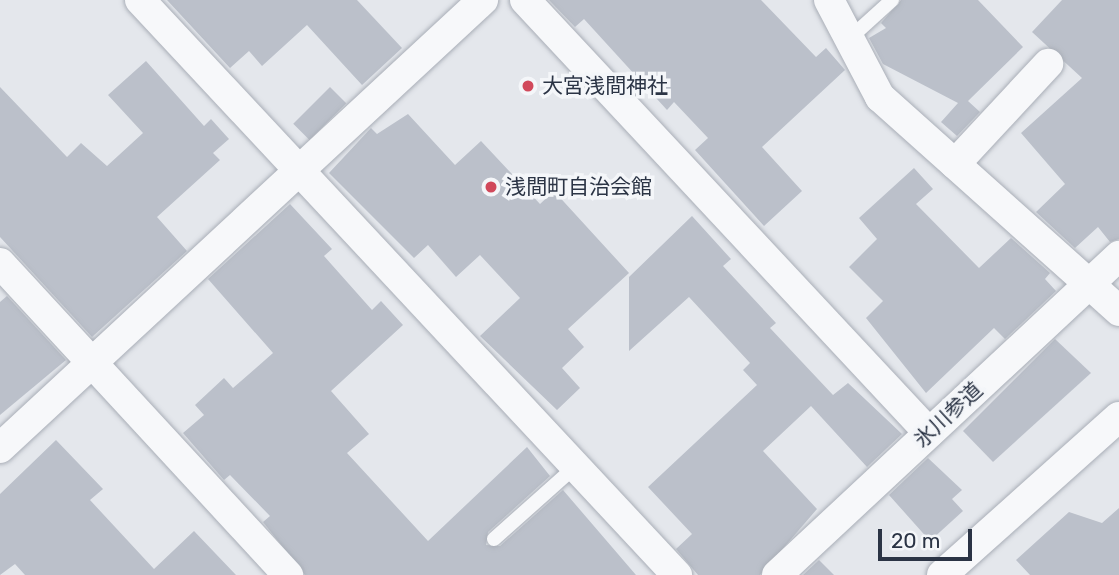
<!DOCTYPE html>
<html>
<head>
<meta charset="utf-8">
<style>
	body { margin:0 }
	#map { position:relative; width:1119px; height:575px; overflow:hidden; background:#e4e7ec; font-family:Rubik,"Noto Sans JP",sans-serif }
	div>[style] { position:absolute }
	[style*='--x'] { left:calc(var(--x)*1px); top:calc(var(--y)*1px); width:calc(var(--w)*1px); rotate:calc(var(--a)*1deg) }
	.building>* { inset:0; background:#bbc0ca; transform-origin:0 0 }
	.roads { filter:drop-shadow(0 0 2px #a9aeb7) drop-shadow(0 0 2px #a9aeb7) }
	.lane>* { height:14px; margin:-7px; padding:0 7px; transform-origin:7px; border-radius:7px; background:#f7f8fa }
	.street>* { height:30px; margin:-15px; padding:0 15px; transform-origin:15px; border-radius:15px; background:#f7f8fa }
	.dots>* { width:19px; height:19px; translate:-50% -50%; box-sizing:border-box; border:4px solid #f4f6f9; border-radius:50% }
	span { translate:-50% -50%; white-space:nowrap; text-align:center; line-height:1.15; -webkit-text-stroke:7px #f4f6f9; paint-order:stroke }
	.poi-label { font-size:21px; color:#2b3445 }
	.left { translate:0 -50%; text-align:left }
	.street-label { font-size:21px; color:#2b3445 }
	.scale { position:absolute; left:878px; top:529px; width:94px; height:32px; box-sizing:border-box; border:4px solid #2b3445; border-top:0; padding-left:9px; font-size:21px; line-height:24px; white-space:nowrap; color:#2b3445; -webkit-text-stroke:5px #f4f6f9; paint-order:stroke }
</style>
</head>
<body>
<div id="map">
	<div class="building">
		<div style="clip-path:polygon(167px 0,357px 0,402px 48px,362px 85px,307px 25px,262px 66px,249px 51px,230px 68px)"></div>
		<div style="clip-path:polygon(549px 0,761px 0,816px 57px,826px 48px,845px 70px,762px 147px,802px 191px,764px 226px,695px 150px,708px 138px,674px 102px,667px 110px,584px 19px,575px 27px)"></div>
		<div style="clip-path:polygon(901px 0,978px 0,1023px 47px,968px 101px,980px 112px,957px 136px,941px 122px,958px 103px,883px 64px,869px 38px,886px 28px,881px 23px)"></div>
		<div style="clip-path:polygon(1062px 0,1119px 0,1119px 239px,1110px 242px,1098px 227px,1075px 248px,1036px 212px,1065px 184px,1021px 133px,1082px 78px,1032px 32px)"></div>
		<div style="clip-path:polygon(146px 61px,204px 126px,211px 119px,229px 139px,213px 153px,220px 160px,157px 217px,187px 251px,92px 337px,0 237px,0 87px,67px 157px,81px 143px,107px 166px,143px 133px,108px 95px)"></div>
		<div style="left:330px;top:87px;width:23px;height:52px;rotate:45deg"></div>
		<div style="clip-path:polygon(408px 114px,455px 165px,481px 141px,540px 204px,554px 191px,629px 273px,568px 329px,584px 347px,562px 368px,580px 388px,557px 410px,480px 336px,520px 298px,480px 255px,456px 277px,428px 245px,414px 258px,329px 173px,371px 128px,377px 134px)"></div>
		<div style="clip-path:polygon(914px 168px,933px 189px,916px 204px,979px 268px,1011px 238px,1050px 273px,1045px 279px,1056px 291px,1005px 339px,994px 328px,926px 393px,866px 318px,883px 301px,849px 267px,877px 239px,859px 218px)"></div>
		<div style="clip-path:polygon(290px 204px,332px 249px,324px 256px,372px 310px,381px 301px,403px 325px,331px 391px,369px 434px,347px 453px,428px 541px,527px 447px,550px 476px,488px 532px,486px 545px,500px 546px,563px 490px,636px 575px,305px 575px,263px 522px,270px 516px,230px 475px,224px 480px,183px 433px,204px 415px,195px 405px,224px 378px,233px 388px,273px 353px,208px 279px)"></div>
		<div style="clip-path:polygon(692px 216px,731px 259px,723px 266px,776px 323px,770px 328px,833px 395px,848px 383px,902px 434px,867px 467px,811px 406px,763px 451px,817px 509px,760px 575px,698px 575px,676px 549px,692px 534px,648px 487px,757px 385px,743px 370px,750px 363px,689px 297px,629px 351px,629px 277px)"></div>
		<div style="clip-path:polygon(7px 296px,66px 360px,0 415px,0 302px)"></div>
		<div style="clip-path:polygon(1055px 339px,1091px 373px,993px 462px,963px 431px)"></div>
		<div style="clip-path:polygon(56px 440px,103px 489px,90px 500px,154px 569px,194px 531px,236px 575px,25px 575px,15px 564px,0 575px,0 494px)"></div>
		<div style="clip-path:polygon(928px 458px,962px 490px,952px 499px,963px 511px,930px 541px,889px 495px)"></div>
		<div style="clip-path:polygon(1119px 508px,1119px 575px,1030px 575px,1016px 560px,1069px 512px,1102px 523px)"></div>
		<div style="clip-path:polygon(819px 560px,834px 575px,803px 575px)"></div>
	</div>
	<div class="roads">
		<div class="lane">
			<div style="--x:849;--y:39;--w:58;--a:-42.2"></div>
			<div style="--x:494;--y:539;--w:110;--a:-41.7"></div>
		</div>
		<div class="street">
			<div style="--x:140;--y:0;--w:787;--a:46.96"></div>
			<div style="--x:525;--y:0;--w:592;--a:46.98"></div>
			<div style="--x:829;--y:0;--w:110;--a:62.3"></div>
			<div style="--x:880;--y:97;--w:321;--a:41.8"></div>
			<div style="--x:955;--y:164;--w:137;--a:-47.1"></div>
			<div style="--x:0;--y:263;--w:425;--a:47.3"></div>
			<div style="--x:0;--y:448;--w:659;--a:-42.85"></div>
			<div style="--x:777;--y:575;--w:468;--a:-43"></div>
			<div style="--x:942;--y:575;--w:237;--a:-41.8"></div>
		</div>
	</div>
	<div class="dots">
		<div style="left:528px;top:86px;background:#d1495b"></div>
		<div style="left:491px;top:187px;background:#d1495b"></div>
	</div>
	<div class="poi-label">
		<span class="left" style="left:542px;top:86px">大宮浅間神社</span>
		<span class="left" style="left:505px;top:187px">浅間町自治会館</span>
	</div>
	<div class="street-label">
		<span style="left:948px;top:415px;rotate:-43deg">氷川参道</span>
	</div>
	<div class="scale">20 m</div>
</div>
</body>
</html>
